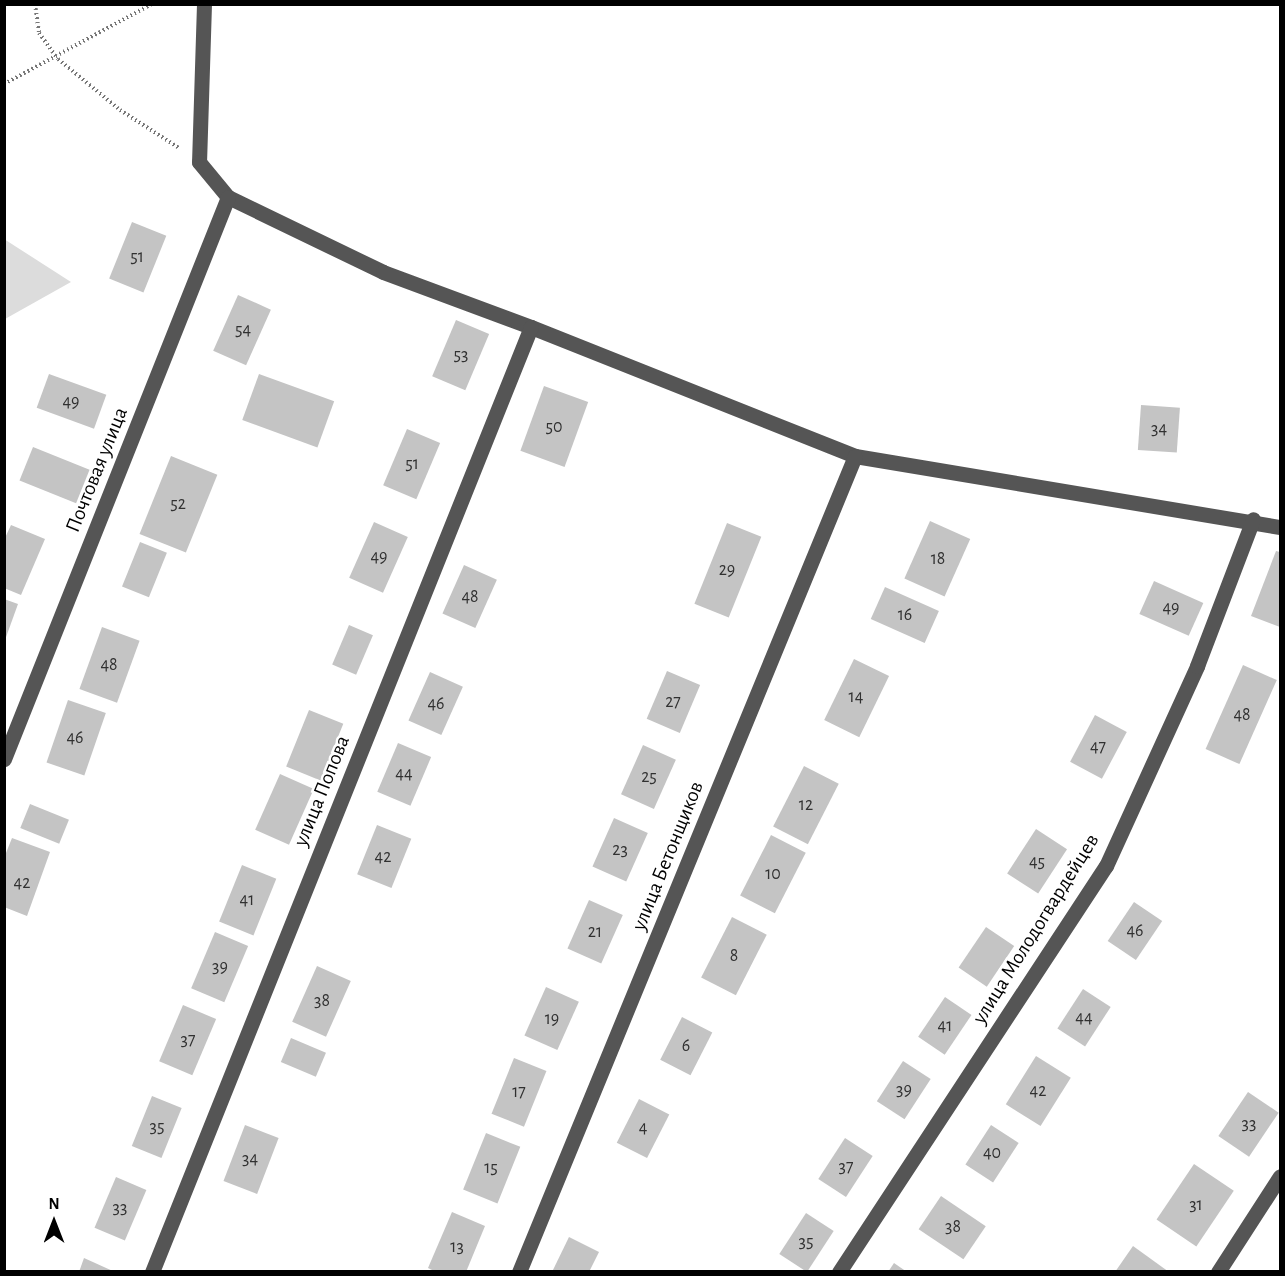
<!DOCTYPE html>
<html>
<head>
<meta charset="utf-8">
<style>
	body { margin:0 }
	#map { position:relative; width:1285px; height:1276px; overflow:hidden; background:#fff; font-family:"Alegreya Sans",sans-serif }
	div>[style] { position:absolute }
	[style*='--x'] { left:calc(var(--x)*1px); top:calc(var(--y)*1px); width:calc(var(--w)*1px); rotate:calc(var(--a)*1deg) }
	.green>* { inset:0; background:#dcdcdc }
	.building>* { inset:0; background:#c4c4c4; transform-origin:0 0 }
	.path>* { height:4px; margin-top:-2px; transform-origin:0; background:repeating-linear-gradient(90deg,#777 0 1.5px,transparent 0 4.5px) }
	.minor>* { height:15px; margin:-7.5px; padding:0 7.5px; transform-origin:7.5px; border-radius:7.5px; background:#555 }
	span { translate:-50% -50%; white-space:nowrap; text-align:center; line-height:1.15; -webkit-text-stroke:5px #fff; paint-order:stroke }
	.number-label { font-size:18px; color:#313131 }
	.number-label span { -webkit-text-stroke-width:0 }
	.street-label { font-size:21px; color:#000 }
	.frame { position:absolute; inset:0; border:6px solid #000; pointer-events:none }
	.north { position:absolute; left:24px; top:1192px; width:60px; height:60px; -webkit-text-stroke:4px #fff; paint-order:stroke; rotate:0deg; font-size:16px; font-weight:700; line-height:24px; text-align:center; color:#000 }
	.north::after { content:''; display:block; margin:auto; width:21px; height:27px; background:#000; clip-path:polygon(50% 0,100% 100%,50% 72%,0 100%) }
</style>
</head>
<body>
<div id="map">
	<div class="green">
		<div style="clip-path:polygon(4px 239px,71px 282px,5px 319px,4px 319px)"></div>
	</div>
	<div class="building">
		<div style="left:132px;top:222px;width:37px;height:61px;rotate:22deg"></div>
		<div style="left:238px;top:295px;width:36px;height:61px;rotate:24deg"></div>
		<div style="left:456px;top:320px;width:36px;height:61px;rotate:23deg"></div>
		<div style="left:49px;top:374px;width:61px;height:36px;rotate:20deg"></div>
		<div style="left:259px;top:374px;width:80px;height:49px;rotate:20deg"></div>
		<div style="left:544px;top:386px;width:47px;height:69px;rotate:20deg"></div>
		<div style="left:1141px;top:405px;width:39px;height:45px;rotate:4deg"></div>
		<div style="left:407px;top:429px;width:36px;height:61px;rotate:23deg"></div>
		<div style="left:33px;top:447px;width:61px;height:36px;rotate:22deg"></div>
		<div style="left:171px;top:456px;width:50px;height:84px;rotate:22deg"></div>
		<div style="left:930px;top:521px;width:44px;height:63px;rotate:24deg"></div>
		<div style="left:374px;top:522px;width:37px;height:61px;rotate:24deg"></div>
		<div style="left:727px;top:523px;width:37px;height:87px;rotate:22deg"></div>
		<div style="clip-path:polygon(11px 525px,45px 539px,21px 595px,4px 588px,4px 540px)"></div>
		<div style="left:140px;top:542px;width:29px;height:48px;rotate:22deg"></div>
		<div style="clip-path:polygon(1276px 551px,1280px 552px,1280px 627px,1251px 616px)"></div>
		<div style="left:464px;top:565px;width:36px;height:53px;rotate:24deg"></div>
		<div style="left:1154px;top:581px;width:54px;height:36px;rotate:24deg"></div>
		<div style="left:885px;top:587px;width:59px;height:35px;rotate:24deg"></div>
		<div style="clip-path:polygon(4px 599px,18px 604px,5px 640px,4px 640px)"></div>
		<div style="left:349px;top:625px;width:26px;height:43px;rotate:23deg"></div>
		<div style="left:102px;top:627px;width:40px;height:66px;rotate:20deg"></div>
		<div style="left:854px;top:659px;width:39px;height:68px;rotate:26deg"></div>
		<div style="left:1243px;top:665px;width:37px;height:92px;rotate:24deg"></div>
		<div style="left:667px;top:671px;width:36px;height:52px;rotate:23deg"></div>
		<div style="left:430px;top:672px;width:36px;height:53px;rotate:24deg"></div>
		<div style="left:68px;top:700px;width:40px;height:66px;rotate:19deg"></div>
		<div style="left:309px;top:710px;width:37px;height:61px;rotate:22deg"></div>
		<div style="left:1095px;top:715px;width:36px;height:53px;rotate:28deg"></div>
		<div style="left:398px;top:743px;width:36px;height:53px;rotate:23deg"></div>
		<div style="left:643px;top:745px;width:36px;height:54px;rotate:24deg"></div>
		<div style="left:804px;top:766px;width:39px;height:68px;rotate:27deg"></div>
		<div style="left:280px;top:774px;width:37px;height:61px;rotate:24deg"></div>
		<div style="left:30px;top:804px;width:42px;height:26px;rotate:22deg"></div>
		<div style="left:614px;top:818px;width:37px;height:53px;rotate:24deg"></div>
		<div style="left:377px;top:825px;width:37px;height:53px;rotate:22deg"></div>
		<div style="left:1036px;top:829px;width:37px;height:53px;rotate:33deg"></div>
		<div style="left:771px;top:835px;width:39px;height:68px;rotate:27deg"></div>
		<div style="clip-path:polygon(12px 838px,50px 852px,27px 916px,4px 907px,4px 858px)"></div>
		<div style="left:242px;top:865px;width:37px;height:61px;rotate:22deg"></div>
		<div style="left:589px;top:900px;width:37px;height:53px;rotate:24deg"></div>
		<div style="left:1134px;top:902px;width:34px;height:47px;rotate:34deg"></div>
		<div style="left:732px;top:917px;width:39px;height:68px;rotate:27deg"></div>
		<div style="left:986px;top:927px;width:34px;height:49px;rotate:34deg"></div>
		<div style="left:215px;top:932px;width:36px;height:61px;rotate:23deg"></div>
		<div style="left:317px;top:966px;width:37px;height:61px;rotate:24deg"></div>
		<div style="left:546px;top:987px;width:36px;height:53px;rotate:24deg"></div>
		<div style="left:1083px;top:989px;width:33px;height:47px;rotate:33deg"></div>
		<div style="left:945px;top:997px;width:32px;height:48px;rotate:34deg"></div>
		<div style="left:183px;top:1005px;width:36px;height:61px;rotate:23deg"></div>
		<div style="left:682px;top:1017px;width:34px;height:48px;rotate:27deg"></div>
		<div style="left:291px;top:1038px;width:38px;height:26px;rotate:23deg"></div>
		<div style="left:1036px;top:1056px;width:41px;height:57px;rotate:32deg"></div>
		<div style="left:514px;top:1058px;width:35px;height:60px;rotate:22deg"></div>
		<div style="left:903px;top:1061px;width:33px;height:48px;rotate:33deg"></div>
		<div style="left:1248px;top:1092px;width:37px;height:53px;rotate:34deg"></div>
		<div style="left:152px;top:1096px;width:32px;height:54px;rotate:22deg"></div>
		<div style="left:639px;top:1099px;width:34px;height:49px;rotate:27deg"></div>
		<div style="left:245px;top:1125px;width:36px;height:60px;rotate:21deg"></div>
		<div style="left:991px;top:1125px;width:33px;height:47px;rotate:33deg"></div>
		<div style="left:486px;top:1133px;width:37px;height:61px;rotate:22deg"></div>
		<div style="left:845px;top:1138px;width:33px;height:49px;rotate:33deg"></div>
		<div style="left:1194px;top:1164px;width:48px;height:67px;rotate:34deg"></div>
		<div style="left:116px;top:1177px;width:33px;height:55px;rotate:23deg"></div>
		<div style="left:941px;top:1196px;width:54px;height:40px;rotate:34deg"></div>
		<div style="clip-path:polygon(452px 1212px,485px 1226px,466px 1272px,436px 1272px,428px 1268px)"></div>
		<div style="left:806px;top:1213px;width:33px;height:49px;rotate:33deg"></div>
		<div style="clip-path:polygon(569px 1237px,599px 1252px,589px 1272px,552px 1272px)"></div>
		<div style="clip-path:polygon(1133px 1246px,1169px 1272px,1115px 1272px)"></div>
		<div style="clip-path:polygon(84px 1258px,115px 1272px,79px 1272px)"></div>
		<div style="clip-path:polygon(894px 1263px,907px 1272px,888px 1272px)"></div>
	</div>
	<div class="path">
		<div style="--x:35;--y:4;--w:29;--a:82"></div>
		<div style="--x:39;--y:33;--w:32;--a:54"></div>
		<div style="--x:58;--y:59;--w:80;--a:39.4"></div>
		<div style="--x:120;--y:110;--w:70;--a:32.8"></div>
		<div style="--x:4;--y:84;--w:168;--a:-28.4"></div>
	</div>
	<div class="minor">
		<div style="--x:204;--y:4;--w:158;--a:91.8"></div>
		<div style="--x:199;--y:162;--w:45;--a:50.4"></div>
		<div style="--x:228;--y:197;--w:172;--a:25.8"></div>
		<div style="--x:383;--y:272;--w:158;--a:20.4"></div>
		<div style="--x:531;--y:327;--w:349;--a:21.7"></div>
		<div style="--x:855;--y:456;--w:431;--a:9.5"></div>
		<div style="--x:4;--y:759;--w:605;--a:-68.27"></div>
		<div style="--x:152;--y:1272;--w:1018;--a:-68.15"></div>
		<div style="--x:519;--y:1272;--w:882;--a:-67.62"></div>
		<div style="--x:839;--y:1272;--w:486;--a:-56.7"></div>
		<div style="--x:1106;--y:866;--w:220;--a:-65.5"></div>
		<div style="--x:1197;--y:666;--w:157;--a:-69.1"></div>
		<div style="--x:1218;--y:1272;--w:114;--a:-57.1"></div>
	</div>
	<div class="number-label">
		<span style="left:137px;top:257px">51</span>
		<span style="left:243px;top:330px">54</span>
		<span style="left:461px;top:355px">53</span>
		<span style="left:71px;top:402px">49</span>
		<span style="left:554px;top:427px">50</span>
		<span style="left:1159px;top:429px">34</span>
		<span style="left:412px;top:464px">51</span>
		<span style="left:178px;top:504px">52</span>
		<span style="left:379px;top:557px">49</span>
		<span style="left:938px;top:559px">18</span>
		<span style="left:727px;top:570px">29</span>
		<span style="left:470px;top:597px">48</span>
		<span style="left:1171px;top:608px">49</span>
		<span style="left:905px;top:615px">16</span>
		<span style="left:109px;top:665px">48</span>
		<span style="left:856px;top:697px">14</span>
		<span style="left:673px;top:702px">27</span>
		<span style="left:436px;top:704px">46</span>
		<span style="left:1242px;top:715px">48</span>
		<span style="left:75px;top:738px">46</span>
		<span style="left:1098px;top:747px">47</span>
		<span style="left:404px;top:774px">44</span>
		<span style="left:649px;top:777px">25</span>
		<span style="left:806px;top:805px">12</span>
		<span style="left:620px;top:850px">23</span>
		<span style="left:383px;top:857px">42</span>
		<span style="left:1037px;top:862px">45</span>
		<span style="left:773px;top:874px">10</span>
		<span style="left:22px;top:883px">42</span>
		<span style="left:247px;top:900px">41</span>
		<span style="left:1135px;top:931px">46</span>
		<span style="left:595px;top:932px">21</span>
		<span style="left:734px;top:956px">8</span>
		<span style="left:220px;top:967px">39</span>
		<span style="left:322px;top:1001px">38</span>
		<span style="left:1084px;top:1018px">44</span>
		<span style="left:552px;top:1019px">19</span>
		<span style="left:945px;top:1026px">41</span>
		<span style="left:188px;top:1040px">37</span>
		<span style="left:686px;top:1046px">6</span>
		<span style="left:904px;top:1090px">39</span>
		<span style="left:1038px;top:1091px">42</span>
		<span style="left:519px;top:1092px">17</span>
		<span style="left:1249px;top:1124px">33</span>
		<span style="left:157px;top:1127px">35</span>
		<span style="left:643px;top:1128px">4</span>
		<span style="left:992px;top:1153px">40</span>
		<span style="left:250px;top:1159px">34</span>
		<span style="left:846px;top:1167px">37</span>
		<span style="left:491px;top:1168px">15</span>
		<span style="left:1196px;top:1205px">31</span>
		<span style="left:120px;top:1208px">33</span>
		<span style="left:953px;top:1227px">38</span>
		<span style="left:806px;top:1242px">35</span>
		<span style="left:457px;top:1247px">13</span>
	</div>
	<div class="street-label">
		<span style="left:97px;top:470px;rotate:-68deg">Почтовая улица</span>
		<span style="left:322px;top:791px;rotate:-68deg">улица Попова</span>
		<span style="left:668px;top:856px;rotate:-68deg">улица Бетонщиков</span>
		<span style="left:1036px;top:929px;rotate:-58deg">улица Молодогвардейцев</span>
	</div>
	<div class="frame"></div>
	<div class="north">N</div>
</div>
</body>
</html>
